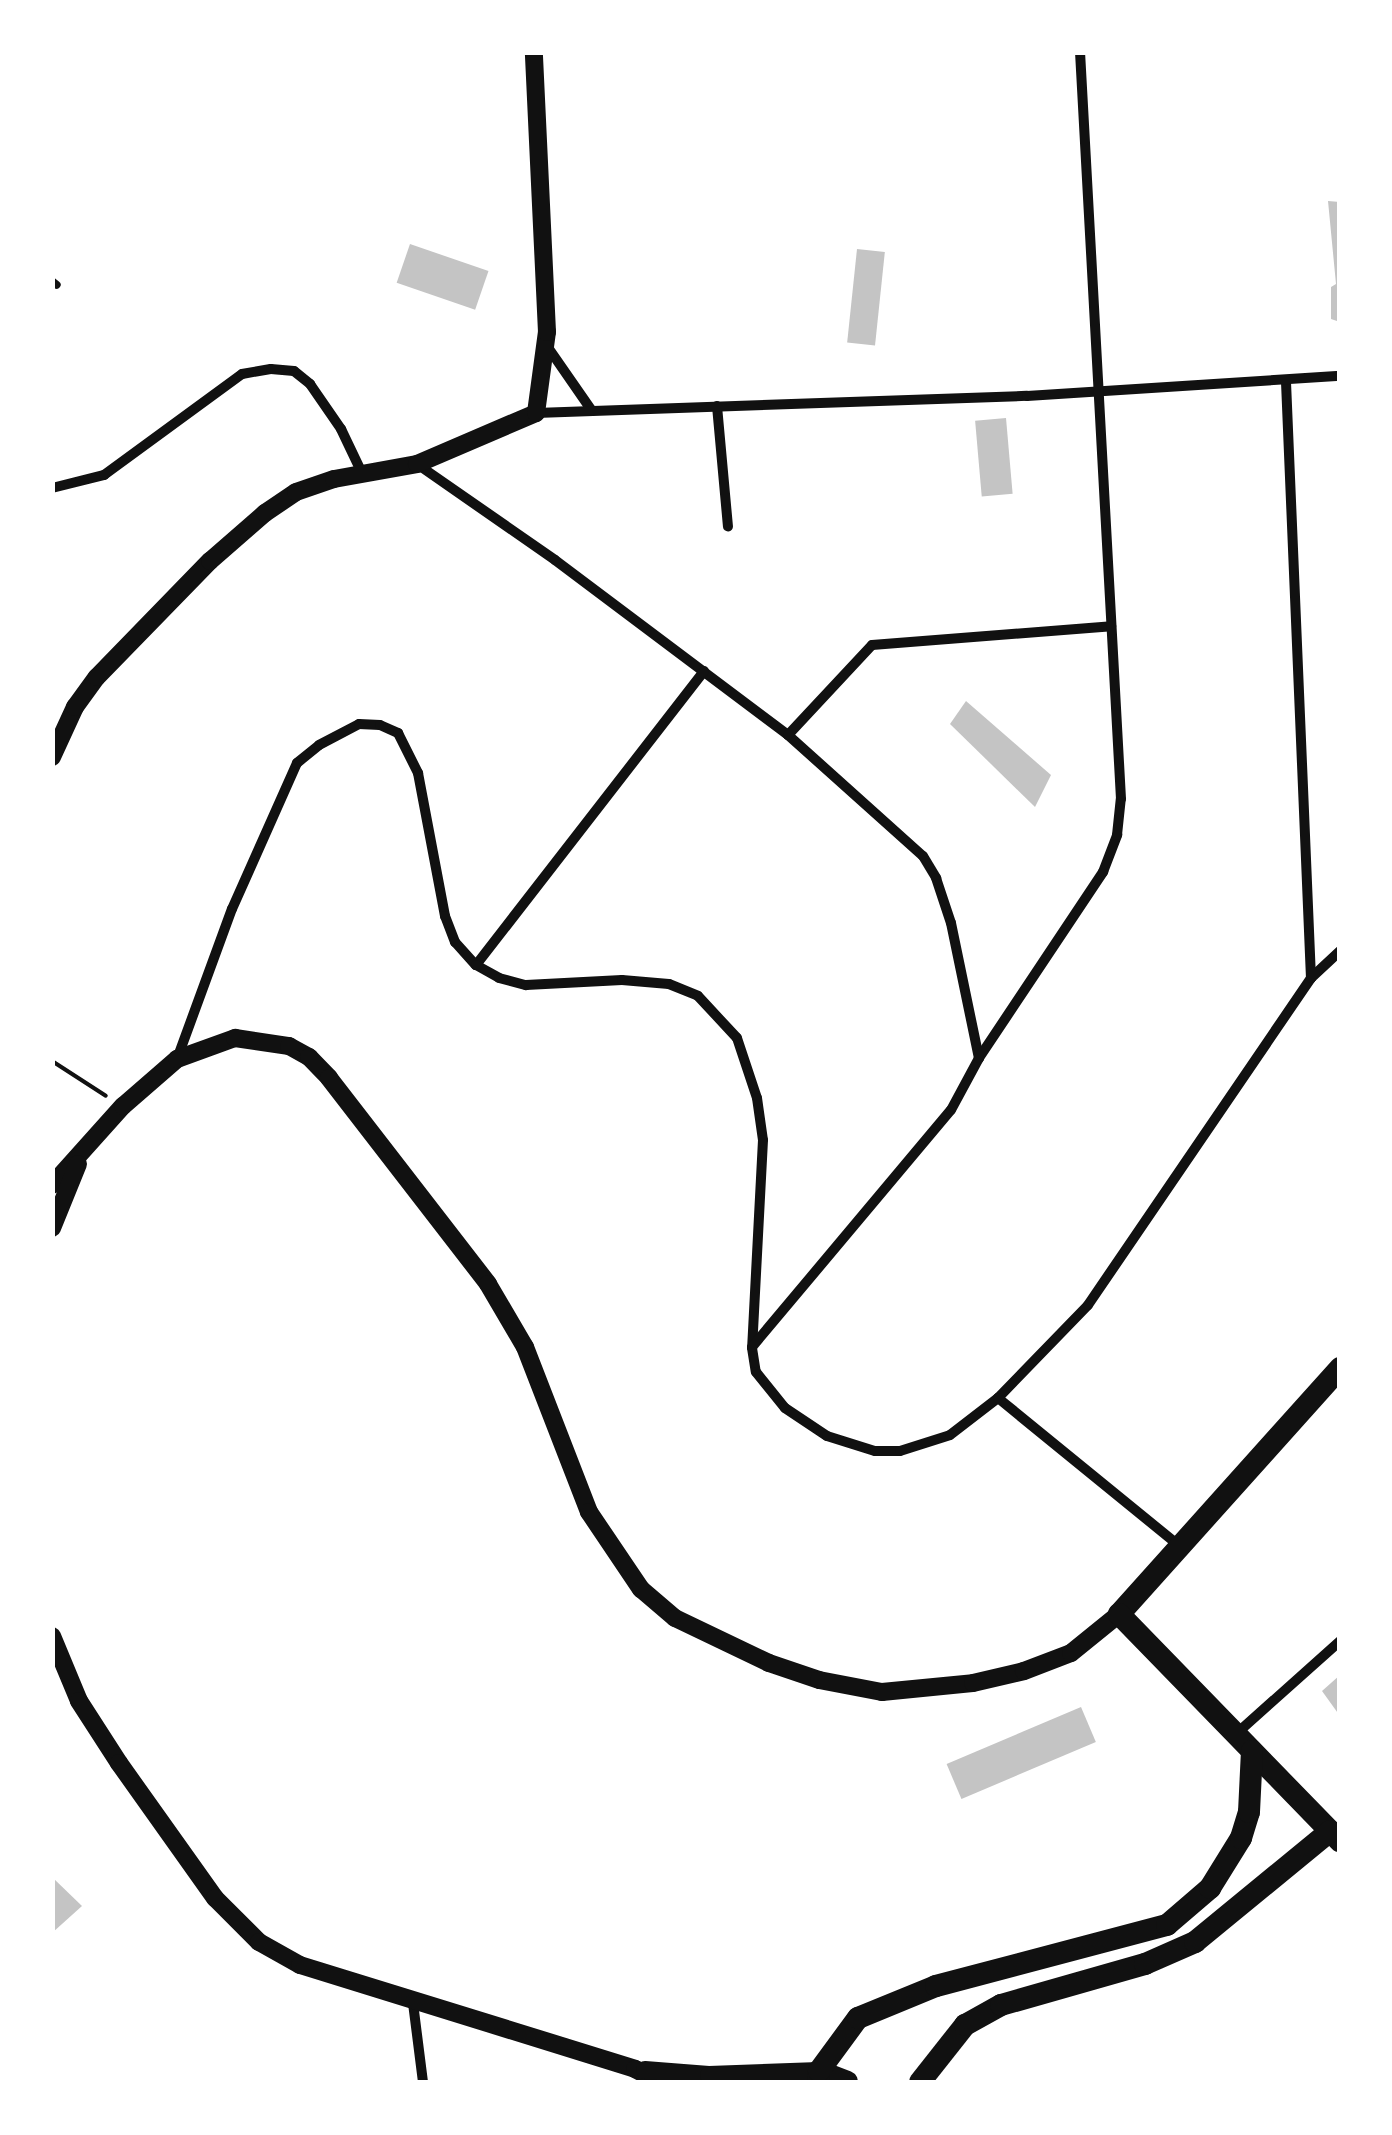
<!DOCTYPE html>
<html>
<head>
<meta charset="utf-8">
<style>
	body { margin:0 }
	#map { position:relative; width:1392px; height:2135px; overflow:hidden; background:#fff; font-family:Cabin,sans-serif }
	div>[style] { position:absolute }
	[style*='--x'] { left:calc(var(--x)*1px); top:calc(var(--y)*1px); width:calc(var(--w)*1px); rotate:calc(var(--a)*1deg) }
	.building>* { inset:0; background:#c4c4c4; transform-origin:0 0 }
	.path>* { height:4px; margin:-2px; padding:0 2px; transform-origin:2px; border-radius:2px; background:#111 }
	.service>* { height:8px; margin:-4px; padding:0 4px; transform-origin:4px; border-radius:4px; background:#111 }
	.minor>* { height:10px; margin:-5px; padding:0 5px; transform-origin:5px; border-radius:5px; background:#111 }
	.tertiary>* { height:18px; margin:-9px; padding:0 9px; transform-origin:9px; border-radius:9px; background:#111 }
	.primary>* { height:22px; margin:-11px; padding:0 11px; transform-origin:11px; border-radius:11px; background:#111 }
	span { translate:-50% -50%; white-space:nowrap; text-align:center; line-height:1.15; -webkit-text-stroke:8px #fff; paint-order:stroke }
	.frame { position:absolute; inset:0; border:55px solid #fff; pointer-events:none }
</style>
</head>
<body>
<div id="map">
	<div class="building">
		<div style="clip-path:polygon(1328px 201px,1340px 202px,1340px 322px,1331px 319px,1331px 287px,1336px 284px)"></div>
		<div style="left:410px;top:244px;width:83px;height:41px;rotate:19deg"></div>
		<div style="left:857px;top:249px;width:28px;height:94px;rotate:6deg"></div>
		<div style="left:1006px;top:418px;width:76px;height:31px;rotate:85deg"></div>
		<div style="clip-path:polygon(966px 701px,1051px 775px,1035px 807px,950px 724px)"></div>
		<div style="clip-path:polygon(1340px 1675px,1340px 1716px,1322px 1691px)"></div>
		<div style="left:1081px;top:1707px;width:38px;height:146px;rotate:67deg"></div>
		<div style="clip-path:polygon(52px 1877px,82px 1906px,52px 1933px)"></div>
	</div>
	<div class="path">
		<div style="--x:52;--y:1061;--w:64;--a:32.9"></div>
	</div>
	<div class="service">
		<div style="--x:52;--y:281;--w:6;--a:39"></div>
	</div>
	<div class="minor">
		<div style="--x:547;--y:346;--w:79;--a:55.3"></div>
		<div style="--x:1286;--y:382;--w:597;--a:87.6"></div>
		<div style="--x:717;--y:406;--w:121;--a:84.8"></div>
		<div style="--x:536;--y:413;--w:491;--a:-2"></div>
		<div style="--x:1027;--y:396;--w:314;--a:-3.7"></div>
		<div style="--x:417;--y:464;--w:168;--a:34.8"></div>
		<div style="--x:555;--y:560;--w:291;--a:36.9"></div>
		<div style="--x:788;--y:735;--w:181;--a:41.9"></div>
		<div style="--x:923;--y:856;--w:26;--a:59"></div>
		<div style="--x:936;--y:878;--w:47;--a:71.6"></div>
		<div style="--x:951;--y:923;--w:138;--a:78.3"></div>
		<div style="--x:52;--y:488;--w:54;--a:-14"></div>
		<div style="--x:104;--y:475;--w:171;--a:-36.2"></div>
		<div style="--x:242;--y:374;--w:29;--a:-10"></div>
		<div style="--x:271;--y:369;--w:23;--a:5"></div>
		<div style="--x:294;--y:371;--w:21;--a:39"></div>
		<div style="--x:310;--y:384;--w:55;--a:55.4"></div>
		<div style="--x:341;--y:429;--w:49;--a:64.5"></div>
		<div style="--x:788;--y:735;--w:123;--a:-47"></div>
		<div style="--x:872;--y:645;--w:240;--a:-4.5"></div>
		<div style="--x:476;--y:965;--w:372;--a:-52.2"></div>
		<div style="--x:177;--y:1059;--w:160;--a:-69.9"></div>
		<div style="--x:232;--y:909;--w:160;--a:-66"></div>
		<div style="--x:297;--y:763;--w:28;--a:-39"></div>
		<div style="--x:319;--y:745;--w:45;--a:-27.7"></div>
		<div style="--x:359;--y:724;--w:21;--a:3"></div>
		<div style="--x:380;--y:725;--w:20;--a:24"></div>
		<div style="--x:398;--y:733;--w:45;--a:63.4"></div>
		<div style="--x:418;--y:773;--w:146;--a:79.3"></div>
		<div style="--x:445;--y:916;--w:28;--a:69"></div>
		<div style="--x:455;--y:942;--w:31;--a:48"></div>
		<div style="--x:476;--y:965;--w:26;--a:29"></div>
		<div style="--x:499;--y:978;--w:28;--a:15"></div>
		<div style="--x:526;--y:985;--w:96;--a:-3"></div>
		<div style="--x:622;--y:980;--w:47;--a:4.9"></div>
		<div style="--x:669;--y:984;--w:31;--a:22"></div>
		<div style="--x:698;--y:996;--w:57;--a:47.1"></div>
		<div style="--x:737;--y:1038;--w:63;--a:71.6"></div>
		<div style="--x:757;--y:1098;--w:42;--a:81.9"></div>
		<div style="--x:763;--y:1140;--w:208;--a:93"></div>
		<div style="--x:752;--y:1348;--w:24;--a:81"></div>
		<div style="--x:756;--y:1372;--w:46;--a:51.1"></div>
		<div style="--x:785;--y:1408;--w:50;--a:33.7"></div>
		<div style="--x:827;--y:1436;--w:50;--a:17.4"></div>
		<div style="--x:875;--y:1451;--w:25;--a:0"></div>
		<div style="--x:900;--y:1451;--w:52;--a:-17.7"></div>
		<div style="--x:950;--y:1435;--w:61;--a:-37.6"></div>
		<div style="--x:998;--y:1398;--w:129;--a:-45.9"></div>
		<div style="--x:1088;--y:1305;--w:396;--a:-55.7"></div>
		<div style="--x:1311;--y:978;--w:40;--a:-43"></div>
		<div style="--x:752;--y:1347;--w:309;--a:-50"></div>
		<div style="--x:951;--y:1110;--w:59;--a:-61.7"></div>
		<div style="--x:979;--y:1058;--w:224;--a:-56.3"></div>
		<div style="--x:1103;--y:872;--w:40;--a:-69"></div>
		<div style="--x:1117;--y:835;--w:36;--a:-84"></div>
		<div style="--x:1121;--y:799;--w:748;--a:-93.14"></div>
		<div style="--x:998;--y:1398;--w:236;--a:39.2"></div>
		<div style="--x:1236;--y:1734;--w:140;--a:-41.8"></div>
		<div style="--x:413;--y:2003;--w:80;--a:82.8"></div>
	</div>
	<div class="tertiary">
		<div style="--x:52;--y:757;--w:55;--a:-65.3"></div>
		<div style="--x:75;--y:707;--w:37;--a:-54"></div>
		<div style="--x:97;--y:677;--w:162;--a:-45.8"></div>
		<div style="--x:210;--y:561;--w:73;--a:-41.1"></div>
		<div style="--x:265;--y:513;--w:37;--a:-34"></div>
		<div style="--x:296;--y:492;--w:40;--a:-18.9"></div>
		<div style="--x:334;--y:479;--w:84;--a:-10.2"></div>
		<div style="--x:417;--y:464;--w:129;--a:-23.2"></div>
		<div style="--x:536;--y:413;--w:82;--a:-82.3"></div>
		<div style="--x:547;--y:332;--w:280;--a:-92.7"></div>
		<div style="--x:52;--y:1185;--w:106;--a:-48.1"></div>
		<div style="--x:123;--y:1106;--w:72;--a:-41"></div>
		<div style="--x:177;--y:1059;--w:62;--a:-19.9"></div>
		<div style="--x:235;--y:1038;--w:55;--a:8.4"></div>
		<div style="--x:289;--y:1046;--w:23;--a:29"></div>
		<div style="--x:309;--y:1057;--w:29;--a:46"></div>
		<div style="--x:329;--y:1078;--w:260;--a:52.3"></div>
		<div style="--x:488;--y:1284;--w:73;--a:59.6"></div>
		<div style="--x:525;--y:1347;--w:177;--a:68.8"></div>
		<div style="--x:589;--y:1512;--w:93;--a:56"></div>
		<div style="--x:641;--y:1589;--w:45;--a:40.5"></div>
		<div style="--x:675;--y:1618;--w:104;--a:25.6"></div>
		<div style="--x:769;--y:1663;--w:53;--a:18.8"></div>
		<div style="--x:819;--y:1680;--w:64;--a:10.8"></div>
		<div style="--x:882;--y:1692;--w:91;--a:-5.6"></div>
		<div style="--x:973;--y:1683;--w:52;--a:-13.2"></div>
		<div style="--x:1024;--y:1671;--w:50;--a:-21"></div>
		<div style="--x:1071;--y:1653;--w:62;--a:-39.1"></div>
		<div style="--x:52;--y:1228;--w:69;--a:-67.9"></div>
		<div style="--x:52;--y:1636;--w:70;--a:67.4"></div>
		<div style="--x:79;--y:1701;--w:74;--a:57.2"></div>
		<div style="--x:119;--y:1763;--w:166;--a:54.6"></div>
		<div style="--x:215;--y:1898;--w:62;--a:45"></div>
		<div style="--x:259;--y:1942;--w:47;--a:29.3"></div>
		<div style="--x:300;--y:1965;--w:351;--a:17.2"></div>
		<div style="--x:635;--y:2069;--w:27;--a:28"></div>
		<div style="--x:645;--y:2070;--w:64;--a:4.5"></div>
		<div style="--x:709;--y:2075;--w:110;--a:-2.1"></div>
	</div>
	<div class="primary">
		<div style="--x:1340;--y:1368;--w:331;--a:131.9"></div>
		<div style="--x:1119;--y:1614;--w:317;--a:45.8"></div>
		<div style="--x:819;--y:2071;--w:30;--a:21"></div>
		<div style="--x:818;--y:2082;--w:11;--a:-85"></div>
		<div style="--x:819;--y:2071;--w:66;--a:-53.7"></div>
		<div style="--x:858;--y:2018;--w:84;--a:-22.3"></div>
		<div style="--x:936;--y:1986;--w:239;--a:-14.8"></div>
		<div style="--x:1167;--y:1925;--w:57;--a:-40.7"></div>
		<div style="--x:1210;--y:1888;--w:59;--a:-58.2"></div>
		<div style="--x:1241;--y:1838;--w:27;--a:-73"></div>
		<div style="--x:1249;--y:1812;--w:61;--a:-87.2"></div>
		<div style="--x:920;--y:2082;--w:73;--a:-51.7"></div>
		<div style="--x:965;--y:2025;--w:41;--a:-29.1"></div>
		<div style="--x:1001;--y:2005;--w:150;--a:-15.9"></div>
		<div style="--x:1145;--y:1964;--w:55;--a:-23.7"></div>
		<div style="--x:1195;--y:1942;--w:175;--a:-39.4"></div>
	</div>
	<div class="frame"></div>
</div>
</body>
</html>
